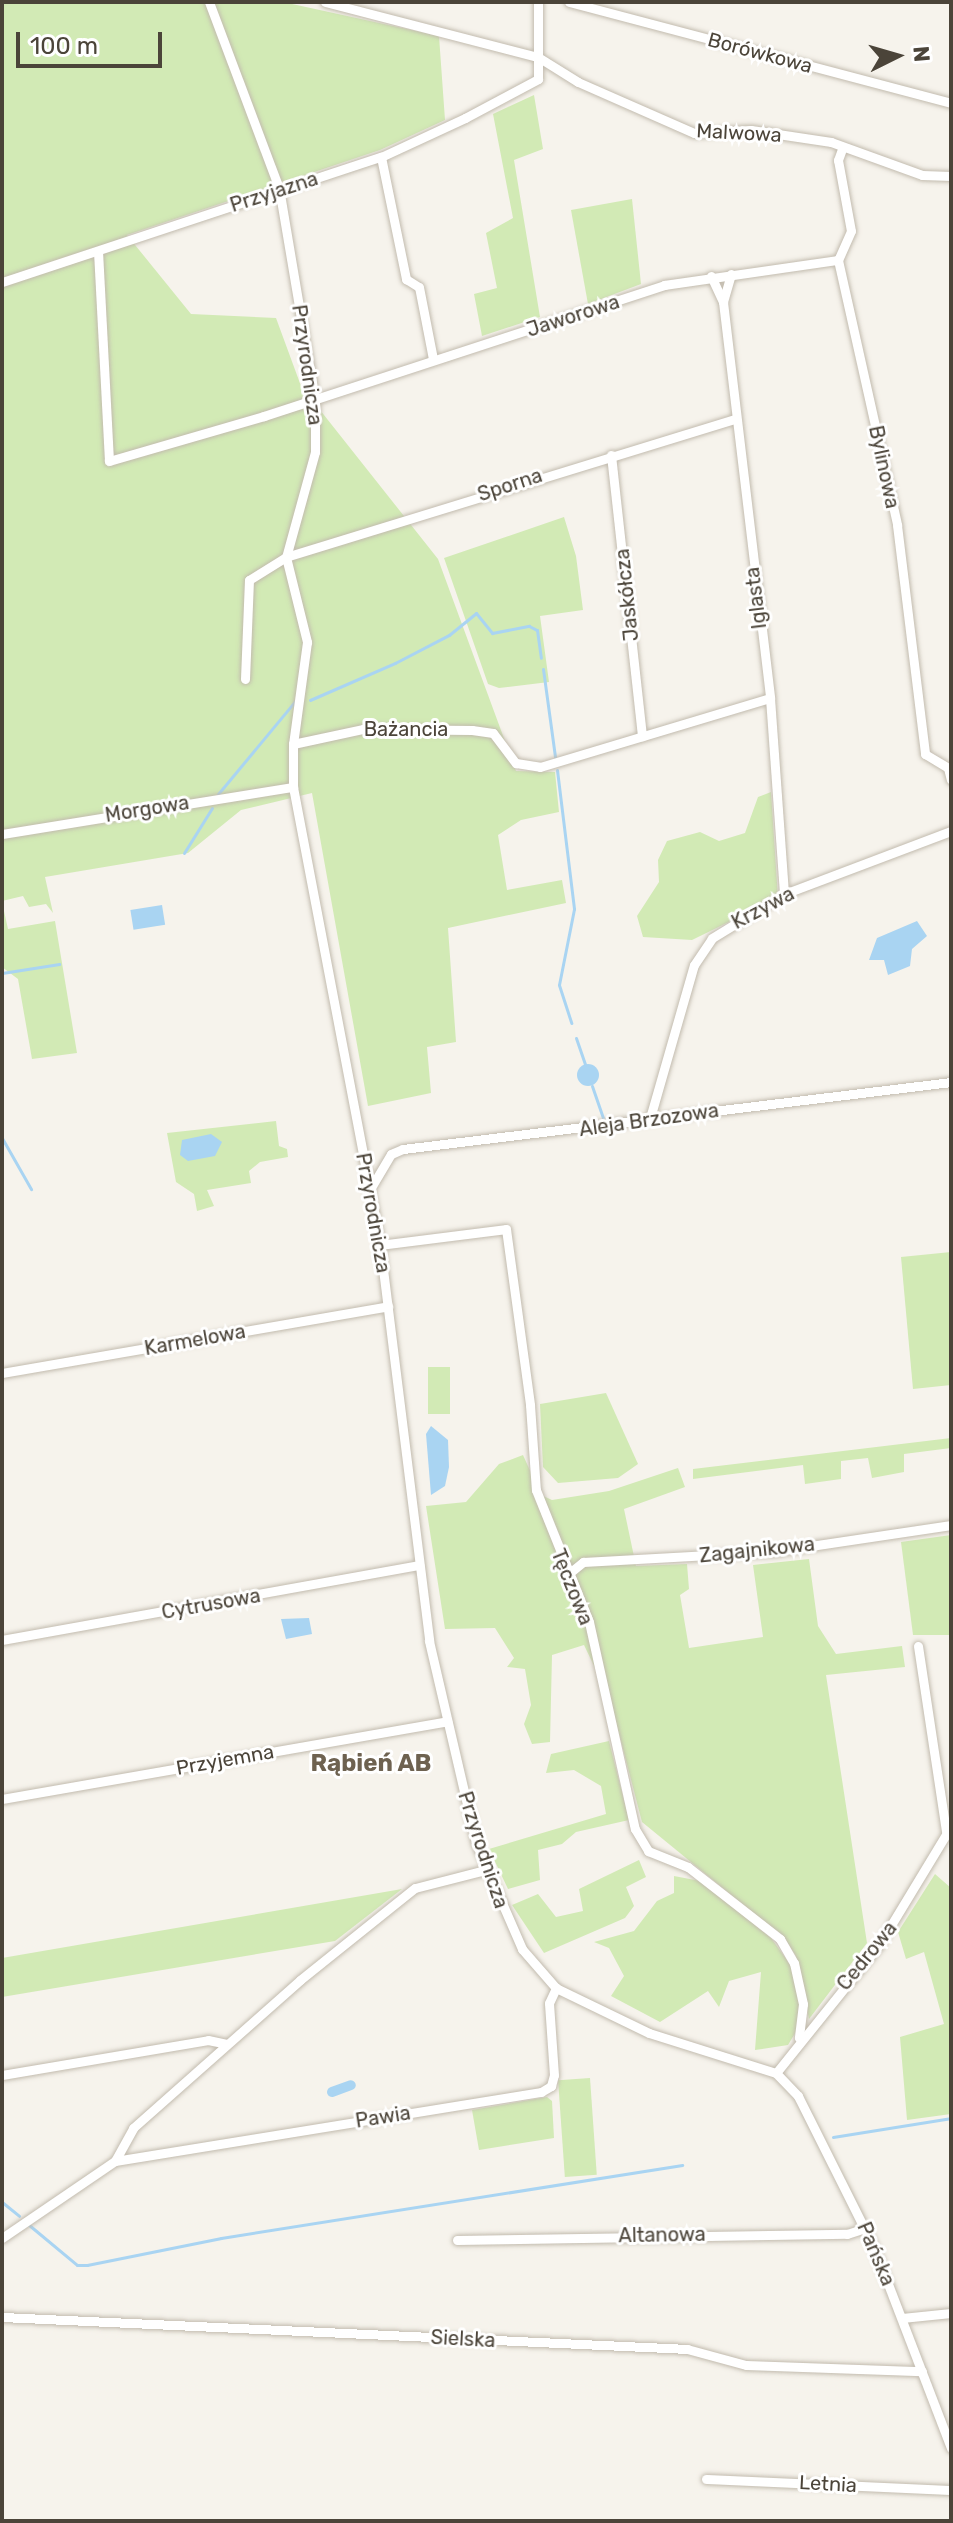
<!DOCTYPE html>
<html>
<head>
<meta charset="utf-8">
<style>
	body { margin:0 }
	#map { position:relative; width:953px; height:2523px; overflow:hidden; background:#f6f3ec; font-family:Rubik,sans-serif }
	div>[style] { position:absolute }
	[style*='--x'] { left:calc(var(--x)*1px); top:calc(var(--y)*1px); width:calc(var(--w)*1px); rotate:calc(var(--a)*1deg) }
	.green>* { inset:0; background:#d2eab5; transform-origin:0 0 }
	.water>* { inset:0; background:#a9d4f2; transform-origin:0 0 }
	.round { border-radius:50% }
	.stream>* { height:3px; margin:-1.5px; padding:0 1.5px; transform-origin:1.5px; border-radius:1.5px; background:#a9d4f2 }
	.canal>* { height:10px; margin:-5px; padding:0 5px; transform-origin:5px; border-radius:5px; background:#a9d4f2 }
	.roads { filter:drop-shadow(0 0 2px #c2bbae) drop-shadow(0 0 2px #c2bbae) }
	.street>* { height:9px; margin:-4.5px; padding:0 4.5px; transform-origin:4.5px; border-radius:4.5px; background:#fff }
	span { translate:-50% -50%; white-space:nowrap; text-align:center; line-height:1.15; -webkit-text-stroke:6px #fff; paint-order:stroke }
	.street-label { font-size:20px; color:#4b4439 }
	.quarter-label { font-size:24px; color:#6e6250; font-weight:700 }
	.frame { position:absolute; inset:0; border:4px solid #4b4439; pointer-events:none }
	.north { position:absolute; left:857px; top:16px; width:80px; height:80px; -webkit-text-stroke:6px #fff; paint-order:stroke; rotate:85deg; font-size:22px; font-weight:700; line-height:32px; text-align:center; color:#4b4439 }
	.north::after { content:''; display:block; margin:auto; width:28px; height:36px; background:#4b4439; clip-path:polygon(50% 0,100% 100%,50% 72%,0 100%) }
	.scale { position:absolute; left:16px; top:32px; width:146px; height:36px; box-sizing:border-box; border:4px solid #4b4439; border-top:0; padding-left:10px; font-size:24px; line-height:28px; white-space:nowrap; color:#4b4439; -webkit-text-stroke:6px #fff; paint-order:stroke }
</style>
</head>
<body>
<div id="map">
	<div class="green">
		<div style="clip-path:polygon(283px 2px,439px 36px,445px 120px,380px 150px,127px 235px,191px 314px,276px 318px,301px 386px,438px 559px,516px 771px,555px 772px,559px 812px,521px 820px,498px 835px,507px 890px,562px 880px,566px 903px,448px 928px,456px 1042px,427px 1047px,431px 1093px,368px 1106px,312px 793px,241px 810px,188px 853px,45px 877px,53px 913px,46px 904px,29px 907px,23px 896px,2px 901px,2px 4px)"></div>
		<div style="clip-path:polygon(534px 95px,543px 149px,514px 160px,540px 317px,482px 336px,474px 294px,497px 288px,486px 233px,513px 218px,493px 114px)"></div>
		<div style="clip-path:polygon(632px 199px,641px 284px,588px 304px,571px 210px)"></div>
		<div style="clip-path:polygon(564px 517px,576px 556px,583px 610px,540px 616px,549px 682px,499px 688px,488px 684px,444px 558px)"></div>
		<div style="clip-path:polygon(771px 792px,778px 898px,692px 940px,643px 937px,637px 916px,659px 882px,658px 860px,667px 841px,700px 832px,719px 841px,745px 833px,758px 797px)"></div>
		<div style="clip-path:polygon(2px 902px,8px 929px,55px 921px,77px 1053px,32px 1059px,18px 979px,2px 967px)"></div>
		<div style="clip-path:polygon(276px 1121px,279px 1146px,287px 1149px,288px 1157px,260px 1162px,249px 1171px,251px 1183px,207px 1190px,214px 1206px,197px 1211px,194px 1194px,176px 1182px,167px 1133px)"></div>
		<div style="clip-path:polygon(951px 1252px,951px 1385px,913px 1389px,901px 1257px)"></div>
		<div style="left:428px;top:1367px;width:22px;height:47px"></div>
		<div style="clip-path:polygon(606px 1393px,638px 1464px,618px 1478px,558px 1483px,543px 1467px,540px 1404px)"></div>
		<div style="clip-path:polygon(951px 1438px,951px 1448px,904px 1454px,904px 1472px,872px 1478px,868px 1458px,841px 1461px,841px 1479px,805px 1484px,803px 1465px,693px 1479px,693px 1469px)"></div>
		<div style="clip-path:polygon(523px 1455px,541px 1495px,552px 1500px,609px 1491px,678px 1468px,685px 1487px,624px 1509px,636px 1566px,687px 1564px,689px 1589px,680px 1595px,689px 1648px,763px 1637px,753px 1565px,809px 1559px,818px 1626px,836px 1654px,902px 1646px,905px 1667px,826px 1675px,867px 1943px,809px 2019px,796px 1956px,785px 1939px,642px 1822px,610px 1699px,584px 1645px,552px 1655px,550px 1742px,532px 1744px,524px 1724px,531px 1705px,525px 1669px,507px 1667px,514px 1658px,495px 1628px,445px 1629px,426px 1506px,466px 1502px,499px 1464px)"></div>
		<div style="clip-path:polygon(951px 1535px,951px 1635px,913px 1635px,901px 1542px)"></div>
		<div style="clip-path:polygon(609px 1741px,629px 1820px,576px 1832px,562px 1844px,538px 1850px,540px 1880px,508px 1889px,489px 1849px,606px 1814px,601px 1786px,574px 1770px,546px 1773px,551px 1754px)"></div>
		<div style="clip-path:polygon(639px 1860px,646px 1877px,626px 1887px,634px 1906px,625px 1918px,544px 1953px,512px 1905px,538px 1894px,556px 1917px,583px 1911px,579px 1889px)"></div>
		<div style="clip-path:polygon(935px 1874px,951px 1888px,951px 2114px,907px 2120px,900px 2037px,944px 2024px,924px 1952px,906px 1959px,898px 1932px)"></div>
		<div style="clip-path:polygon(674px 1876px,700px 1881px,771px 1938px,797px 1974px,803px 2020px,788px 2045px,755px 2050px,761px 1972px,729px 1981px,719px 2007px,708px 1991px,660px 2022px,611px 1996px,624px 1976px,609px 1948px,594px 1942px,634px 1931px,657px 1901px,674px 1893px)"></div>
		<div style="clip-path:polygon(402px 1889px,335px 1941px,2px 1997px,2px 1958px)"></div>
		<div style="left:590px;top:2078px;width:97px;height:32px;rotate:86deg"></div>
		<div style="clip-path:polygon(547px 2097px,552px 2101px,554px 2138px,479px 2150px,472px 2110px)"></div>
	</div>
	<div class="water">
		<div style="left:162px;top:905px;width:20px;height:32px;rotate:81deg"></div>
		<div style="clip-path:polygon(917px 921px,927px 936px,912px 949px,910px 966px,888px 975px,884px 960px,869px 960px,877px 938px)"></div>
		<div class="round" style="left:577px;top:1064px;width:22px;height:22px"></div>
		<div style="clip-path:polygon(211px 1134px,222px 1142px,215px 1156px,188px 1161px,180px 1155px,182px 1140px)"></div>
		<div style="clip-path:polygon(431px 1426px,448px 1440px,449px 1467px,445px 1486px,431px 1495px,426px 1434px)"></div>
		<div style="clip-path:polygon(309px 1618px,312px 1634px,286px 1639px,281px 1619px)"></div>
	</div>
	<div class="stream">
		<div style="--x:543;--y:669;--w:89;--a:82.2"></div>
		<div style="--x:310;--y:700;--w:93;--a:-23.5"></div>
		<div style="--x:395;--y:663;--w:61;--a:-27.4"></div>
		<div style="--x:449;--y:635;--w:35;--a:-39"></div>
		<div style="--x:476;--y:613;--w:26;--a:51"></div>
		<div style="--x:492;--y:633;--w:38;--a:-11"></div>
		<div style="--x:529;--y:626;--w:9;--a:27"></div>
		<div style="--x:537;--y:630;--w:28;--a:82"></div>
		<div style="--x:557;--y:770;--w:140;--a:83"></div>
		<div style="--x:574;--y:909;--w:77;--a:101.2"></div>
		<div style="--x:559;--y:985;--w:40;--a:72"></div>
		<div style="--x:218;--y:794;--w:122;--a:-50.3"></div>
		<div style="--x:184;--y:853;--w:53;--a:-58.1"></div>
		<div style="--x:2;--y:973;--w:58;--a:-9"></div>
		<div style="--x:576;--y:1038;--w:28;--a:71"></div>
		<div style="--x:592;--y:1086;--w:36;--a:71"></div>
		<div style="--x:2;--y:1138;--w:59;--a:60.4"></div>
		<div style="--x:833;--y:2137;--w:120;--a:-9.1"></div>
		<div style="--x:2;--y:2202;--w:22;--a:39"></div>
		<div style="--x:29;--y:2225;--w:62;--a:39.8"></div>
		<div style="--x:77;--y:2265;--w:10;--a:0"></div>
		<div style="--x:87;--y:2265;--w:137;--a:-11.4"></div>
		<div style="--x:221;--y:2238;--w:467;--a:-9"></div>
	</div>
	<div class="canal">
		<div style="--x:332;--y:2092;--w:20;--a:-20"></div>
	</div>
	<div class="roads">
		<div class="street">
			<div style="--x:209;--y:2;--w:199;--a:69.4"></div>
			<div style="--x:279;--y:188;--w:215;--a:80.4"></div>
			<div style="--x:315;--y:400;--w:52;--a:90"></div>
			<div style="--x:315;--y:452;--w:109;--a:105.4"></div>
			<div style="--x:286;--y:557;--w:88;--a:76.1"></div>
			<div style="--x:307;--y:642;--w:103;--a:97.8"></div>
			<div style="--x:293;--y:744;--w:43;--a:90"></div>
			<div style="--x:293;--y:787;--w:466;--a:79.2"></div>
			<div style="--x:380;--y:1245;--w:399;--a:82.9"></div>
			<div style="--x:429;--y:1641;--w:207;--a:76.9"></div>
			<div style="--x:476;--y:1843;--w:116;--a:66.5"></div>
			<div style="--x:522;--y:1949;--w:52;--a:48.9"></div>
			<div style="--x:556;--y:1988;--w:103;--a:25.8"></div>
			<div style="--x:649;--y:2033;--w:133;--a:17.5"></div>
			<div style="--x:776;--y:2073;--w:32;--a:46"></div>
			<div style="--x:798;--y:2096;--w:172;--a:63.4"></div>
			<div style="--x:875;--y:2250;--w:212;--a:69"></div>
			<div style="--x:325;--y:2;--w:220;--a:14.5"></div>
			<div style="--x:538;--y:57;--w:47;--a:32"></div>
			<div style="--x:578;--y:82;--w:127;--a:23.7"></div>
			<div style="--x:694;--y:133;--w:57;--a:-3"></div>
			<div style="--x:751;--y:130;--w:81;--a:8.5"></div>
			<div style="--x:831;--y:142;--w:97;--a:19.9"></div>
			<div style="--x:922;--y:175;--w:29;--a:2"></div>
			<div style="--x:569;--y:2;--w:395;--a:14.8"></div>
			<div style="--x:842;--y:149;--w:12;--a:110"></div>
			<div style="--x:838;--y:160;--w:72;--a:79.6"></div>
			<div style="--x:851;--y:231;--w:32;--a:114"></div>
			<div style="--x:838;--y:260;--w:271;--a:77.4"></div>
			<div style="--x:897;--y:525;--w:231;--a:83"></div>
			<div style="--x:925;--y:754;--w:27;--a:31"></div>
			<div style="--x:948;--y:768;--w:12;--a:76"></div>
			<div style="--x:381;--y:157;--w:125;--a:78.4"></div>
			<div style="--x:406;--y:279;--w:15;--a:32"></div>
			<div style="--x:419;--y:287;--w:73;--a:79"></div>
			<div style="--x:98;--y:251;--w:210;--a:87"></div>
			<div style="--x:109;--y:461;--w:161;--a:-16.2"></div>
			<div style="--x:264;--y:416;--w:421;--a:-18.1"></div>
			<div style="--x:664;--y:285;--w:176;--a:-8.2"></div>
			<div style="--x:731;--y:274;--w:29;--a:106"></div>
			<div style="--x:723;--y:302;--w:399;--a:83.2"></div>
			<div style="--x:770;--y:698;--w:196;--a:85.9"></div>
			<div style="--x:711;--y:276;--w:29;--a:65"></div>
			<div style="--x:2;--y:282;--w:399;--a:-18.3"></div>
			<div style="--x:381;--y:157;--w:93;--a:-24.9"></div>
			<div style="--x:465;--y:118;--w:83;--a:-28.1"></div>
			<div style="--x:538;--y:79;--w:77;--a:-90"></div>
			<div style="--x:611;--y:455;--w:283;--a:83.7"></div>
			<div style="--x:245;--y:679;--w:99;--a:-87.7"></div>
			<div style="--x:249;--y:580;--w:44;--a:-31.9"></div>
			<div style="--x:286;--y:557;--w:470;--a:-17.1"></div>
			<div style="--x:293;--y:744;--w:72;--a:-12.1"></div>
			<div style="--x:363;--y:729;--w:109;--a:0.5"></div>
			<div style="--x:472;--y:730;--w:21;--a:8"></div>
			<div style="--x:493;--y:733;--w:38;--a:53"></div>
			<div style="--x:516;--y:763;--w:24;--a:9"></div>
			<div style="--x:540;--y:767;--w:240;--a:-16.7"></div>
			<div style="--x:2;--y:834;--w:295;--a:-9.2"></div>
			<div style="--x:650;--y:1118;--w:159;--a:-74"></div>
			<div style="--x:694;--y:965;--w:32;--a:-56"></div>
			<div style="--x:712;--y:938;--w:84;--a:-31.4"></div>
			<div style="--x:784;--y:894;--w:178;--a:-20.7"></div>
			<div style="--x:369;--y:1191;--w:43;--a:-59.3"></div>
			<div style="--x:391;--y:1154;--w:13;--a:-23"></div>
			<div style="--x:403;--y:1149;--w:552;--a:-6.97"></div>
			<div style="--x:380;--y:1245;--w:127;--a:-7.2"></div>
			<div style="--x:506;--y:1229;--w:178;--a:82.2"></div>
			<div style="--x:530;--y:1405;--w:85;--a:86"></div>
			<div style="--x:536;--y:1490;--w:142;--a:68.1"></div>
			<div style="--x:589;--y:1622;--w:212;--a:77.5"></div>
			<div style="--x:635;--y:1829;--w:26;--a:59"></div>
			<div style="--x:648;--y:1851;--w:43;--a:21.8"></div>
			<div style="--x:688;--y:1867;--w:117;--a:38"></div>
			<div style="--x:780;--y:1939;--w:28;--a:60"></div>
			<div style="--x:794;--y:1963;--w:42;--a:77.6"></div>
			<div style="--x:803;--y:2004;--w:34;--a:97"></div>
			<div style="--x:2;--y:1373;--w:392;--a:-9.8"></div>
			<div style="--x:567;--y:1575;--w:21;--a:-39"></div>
			<div style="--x:583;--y:1562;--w:194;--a:-3.2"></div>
			<div style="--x:777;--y:1551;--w:176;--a:-8.5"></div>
			<div style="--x:2;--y:1640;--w:424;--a:-10.2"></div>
			<div style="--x:918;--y:1646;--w:188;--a:81.4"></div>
			<div style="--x:2;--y:1799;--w:452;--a:-9.9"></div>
			<div style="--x:776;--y:2073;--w:164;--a:-51.2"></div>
			<div style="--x:879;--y:1945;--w:139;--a:-58.8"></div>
			<div style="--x:2;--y:2075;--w:209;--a:-9.6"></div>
			<div style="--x:208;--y:2040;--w:19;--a:12"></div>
			<div style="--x:115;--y:2161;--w:38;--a:-61"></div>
			<div style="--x:133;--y:2128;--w:223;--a:-41.5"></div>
			<div style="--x:300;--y:1980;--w:147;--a:-38.7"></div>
			<div style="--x:415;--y:1888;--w:72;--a:-14.4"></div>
			<div style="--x:2;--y:2238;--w:137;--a:-34.3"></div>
			<div style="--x:115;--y:2161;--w:432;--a:-9.2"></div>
			<div style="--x:541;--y:2092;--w:12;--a:-31"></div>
			<div style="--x:551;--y:2086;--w:11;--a:-75"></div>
			<div style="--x:554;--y:2075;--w:72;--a:-94"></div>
			<div style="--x:549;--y:2003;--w:17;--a:-65"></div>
			<div style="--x:457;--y:2240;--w:390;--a:-0.9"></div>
			<div style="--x:847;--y:2234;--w:20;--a:-18"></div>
			<div style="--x:2;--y:2317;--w:686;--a:2.67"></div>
			<div style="--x:687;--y:2349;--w:61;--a:15.2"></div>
			<div style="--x:746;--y:2365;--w:176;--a:2"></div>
			<div style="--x:902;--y:2318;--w:49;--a:-5.8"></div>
			<div style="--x:706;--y:2479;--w:245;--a:2.6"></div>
		</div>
	</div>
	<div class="street-label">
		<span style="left:760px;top:53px;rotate:15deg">Borówkowa</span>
		<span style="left:739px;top:133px;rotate:3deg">Malwowa</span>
		<span style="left:274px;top:192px;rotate:-18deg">Przyjazna</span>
		<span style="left:573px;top:316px;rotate:-18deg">Jaworowa</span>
		<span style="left:307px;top:365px;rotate:82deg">Przyrodnicza</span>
		<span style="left:884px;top:467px;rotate:78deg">Bylinowa</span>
		<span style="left:510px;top:485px;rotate:-18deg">Sporna</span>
		<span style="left:627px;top:595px;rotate:-96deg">Jaskółcza</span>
		<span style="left:756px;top:598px;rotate:-97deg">Iglasta</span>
		<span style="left:406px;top:729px">Bażancia</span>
		<span style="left:147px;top:809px;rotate:-9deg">Morgowa</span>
		<span style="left:763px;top:908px;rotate:-28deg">Krzywa</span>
		<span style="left:649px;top:1120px;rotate:-8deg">Aleja Brzozowa</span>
		<span style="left:373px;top:1213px;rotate:80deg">Przyrodnicza</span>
		<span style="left:195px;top:1340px;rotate:-10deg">Karmelowa</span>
		<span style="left:757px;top:1550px;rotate:-6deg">Zagajnikowa</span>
		<span style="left:572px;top:1587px;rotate:68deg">Tęczowa</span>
		<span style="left:211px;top:1604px;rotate:-10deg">Cytrusowa</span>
		<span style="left:225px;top:1760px;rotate:-10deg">Przyjemna</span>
		<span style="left:483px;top:1850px;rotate:72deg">Przyrodnicza</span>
		<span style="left:867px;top:1956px;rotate:-51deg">Cedrowa</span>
		<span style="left:383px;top:2117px;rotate:-9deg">Pawia</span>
		<span style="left:662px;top:2235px;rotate:-1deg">Altanowa</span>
		<span style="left:876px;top:2254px;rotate:67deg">Pańska</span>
		<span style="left:463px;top:2339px;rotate:3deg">Sielska</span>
		<span style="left:828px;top:2484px;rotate:3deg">Letnia</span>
	</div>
	<div class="quarter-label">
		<span style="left:371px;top:1764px">Rąbień AB</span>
	</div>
	<div class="frame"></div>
	<div class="north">N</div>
	<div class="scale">100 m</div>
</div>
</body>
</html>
